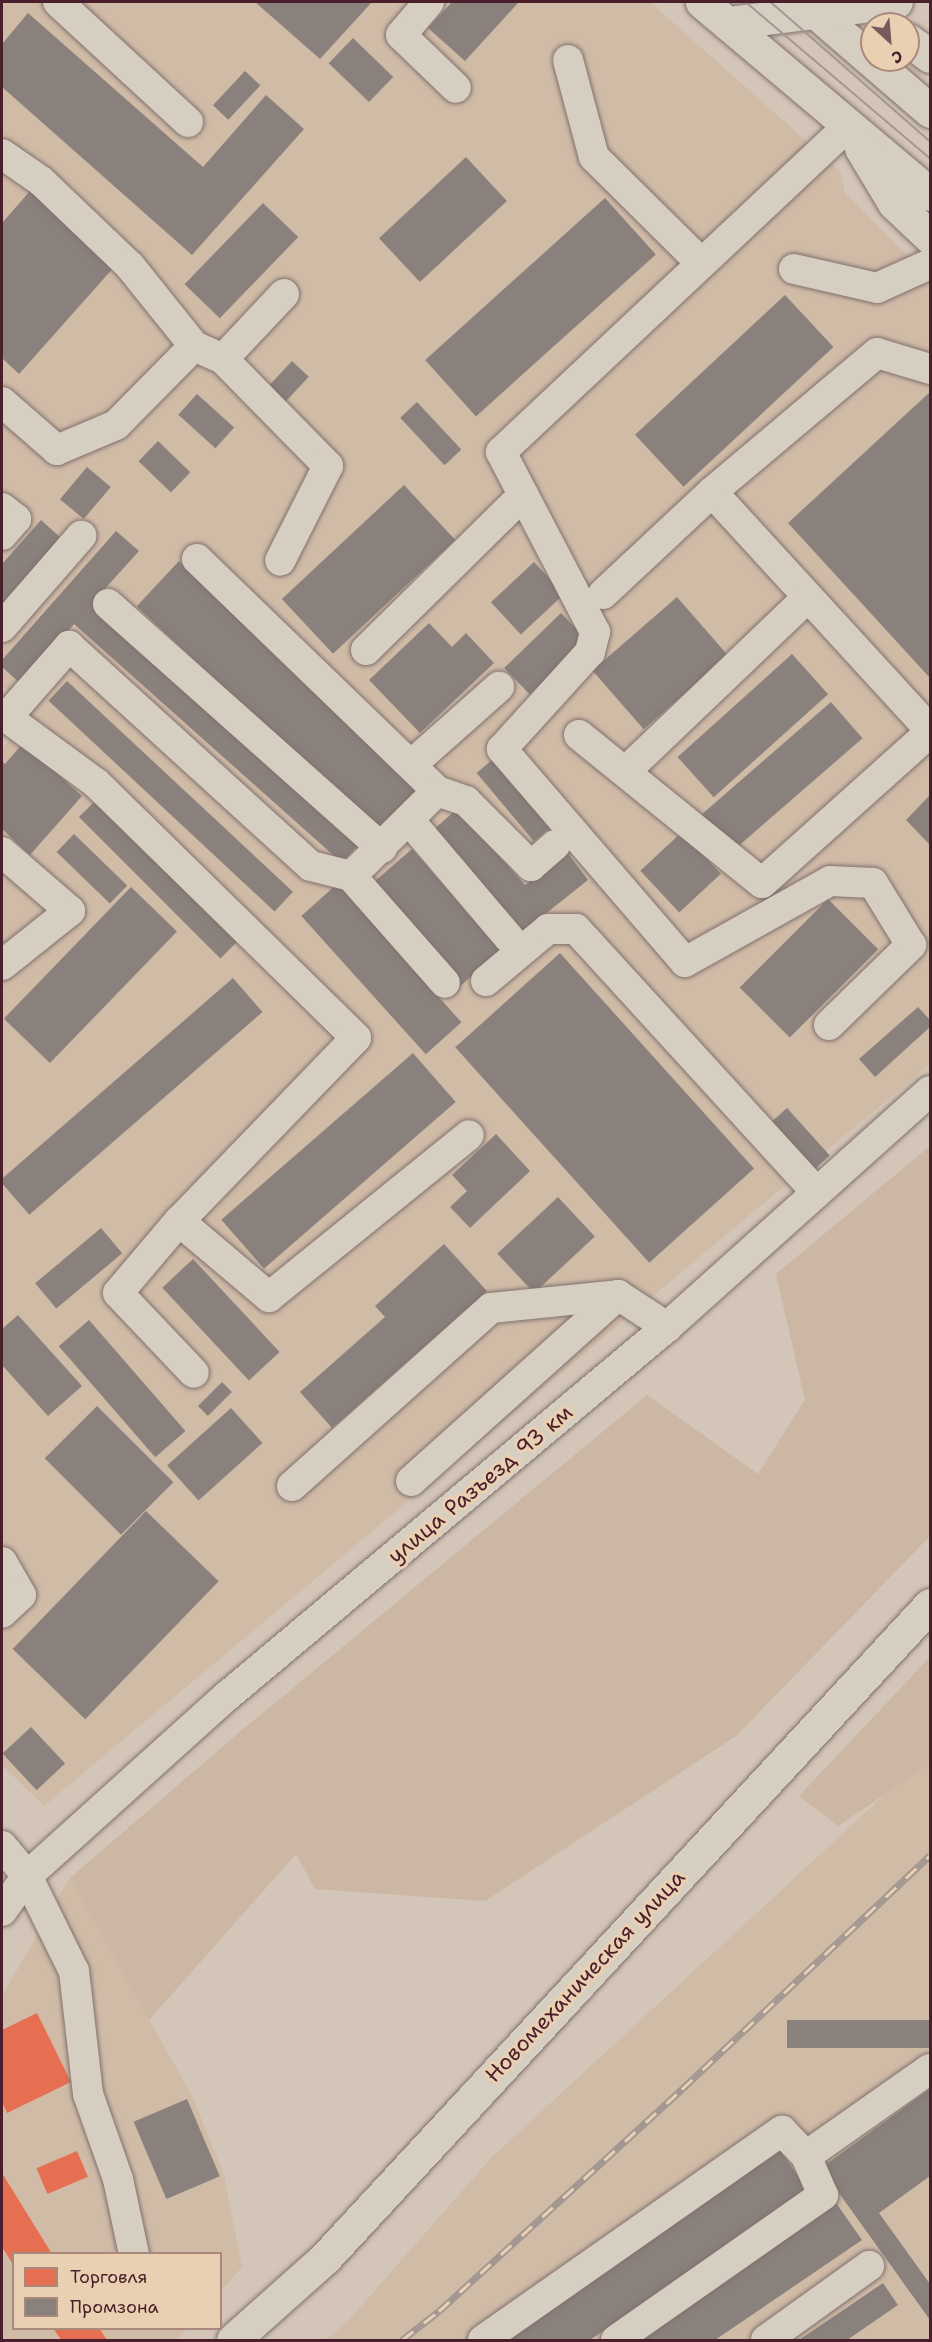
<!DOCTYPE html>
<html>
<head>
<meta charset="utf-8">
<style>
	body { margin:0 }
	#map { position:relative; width:932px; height:2342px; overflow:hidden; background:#d3c5b7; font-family:"Shantell Sans",sans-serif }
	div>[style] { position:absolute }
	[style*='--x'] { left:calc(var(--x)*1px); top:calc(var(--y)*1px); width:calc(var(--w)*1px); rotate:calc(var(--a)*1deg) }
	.built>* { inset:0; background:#d0bba7 }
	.green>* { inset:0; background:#ccb6a4 }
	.shops>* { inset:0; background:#e76f51; transform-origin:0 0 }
	.industry>* { inset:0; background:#8a817c; transform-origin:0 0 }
	.roads { filter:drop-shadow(0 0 2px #80716d) drop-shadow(0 0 2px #80716d) }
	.minor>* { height:30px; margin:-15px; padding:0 15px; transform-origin:15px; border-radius:15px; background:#d7cec2 }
	.major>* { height:33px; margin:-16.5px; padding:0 16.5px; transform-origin:16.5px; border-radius:16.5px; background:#d7cec2 }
	.tram>* { height:1.5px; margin:-0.75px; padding:0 0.75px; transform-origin:0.75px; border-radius:0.75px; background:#a39792 }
	.rail>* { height:7px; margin-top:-3.5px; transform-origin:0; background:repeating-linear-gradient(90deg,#ead0b2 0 14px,#a39792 0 28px); box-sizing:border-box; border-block:2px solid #a39792 }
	span { translate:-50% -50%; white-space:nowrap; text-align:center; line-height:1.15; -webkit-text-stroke:6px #ead0b2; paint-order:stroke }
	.street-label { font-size:22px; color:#4a1f2b }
	.frame { position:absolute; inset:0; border:3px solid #4a1f2b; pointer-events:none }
	.legend { position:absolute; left:12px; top:2252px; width:210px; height:78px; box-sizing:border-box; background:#ead0b2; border:2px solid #aa897c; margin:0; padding:8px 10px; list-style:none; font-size:18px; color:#4a1f2b }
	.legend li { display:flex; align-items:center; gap:12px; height:30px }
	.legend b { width:30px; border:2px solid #aa897c }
	.north { position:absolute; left:860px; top:12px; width:60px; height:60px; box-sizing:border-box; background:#ead0b2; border:2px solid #aa897c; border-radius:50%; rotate:154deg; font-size:16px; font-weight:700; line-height:24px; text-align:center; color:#4a1f2b }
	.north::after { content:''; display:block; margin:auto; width:21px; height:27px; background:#7a595c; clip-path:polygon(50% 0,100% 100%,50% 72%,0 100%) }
</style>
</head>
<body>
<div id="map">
	<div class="built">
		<div style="clip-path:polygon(2px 2px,650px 2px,840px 171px,845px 193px,930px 278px,930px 1064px,44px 1806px,2px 1765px,2px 749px,33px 708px,2px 686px)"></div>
		<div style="clip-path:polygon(930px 1753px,930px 2340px,325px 2340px,348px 2321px,491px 2158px)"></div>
		<div style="clip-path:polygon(70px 1878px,192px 2096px,224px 2175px,242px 2267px,221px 2291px,220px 2254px,14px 2254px,14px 2328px,188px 2329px,174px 2340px,2px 2340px,2px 1996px)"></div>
	</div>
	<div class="green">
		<div style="clip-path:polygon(930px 1146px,930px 1536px,736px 1736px,485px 1901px,315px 1889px,296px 1854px,149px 2020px,70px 1878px,235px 1736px,647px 1395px,758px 1474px,805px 1400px,776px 1274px)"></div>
		<div style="clip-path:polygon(930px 1657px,930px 1764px,838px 1826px,799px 1796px)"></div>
	</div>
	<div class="shops">
		<div style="clip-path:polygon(37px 2013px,71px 2082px,7px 2113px,2px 2102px,2px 2030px)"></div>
		<div style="left:77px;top:2151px;width:28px;height:44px;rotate:67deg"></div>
		<div style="clip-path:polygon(2px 2173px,52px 2254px,14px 2254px,14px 2266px,2px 2247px)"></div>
		<div style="clip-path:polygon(53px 2328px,99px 2328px,107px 2340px,61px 2340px)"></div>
	</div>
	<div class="industry">
		<div style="clip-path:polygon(255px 2px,372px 2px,320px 59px)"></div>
		<div style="clip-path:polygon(452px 2px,519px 2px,465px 61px,428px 28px)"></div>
		<div style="clip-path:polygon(28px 13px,203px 167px,266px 95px,304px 129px,192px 255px,2px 87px,2px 44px)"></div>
		<div style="left:353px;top:38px;width:56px;height:35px;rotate:44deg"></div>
		<div style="left:245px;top:71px;width:21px;height:47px;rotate:43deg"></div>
		<div style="left:466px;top:157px;width:60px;height:119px;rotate:47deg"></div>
		<div style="clip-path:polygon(30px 191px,115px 266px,19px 374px,2px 358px,2px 223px)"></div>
		<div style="left:605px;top:198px;width:76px;height:242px;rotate:48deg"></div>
		<div style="left:263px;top:203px;width:49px;height:113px;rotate:44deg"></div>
		<div style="left:785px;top:295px;width:71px;height:205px;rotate:47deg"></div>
		<div style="left:292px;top:361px;width:23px;height:37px;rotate:43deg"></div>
		<div style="clip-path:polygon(930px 392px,930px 678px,788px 523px)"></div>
		<div style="left:197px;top:394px;width:50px;height:28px;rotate:42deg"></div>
		<div style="left:417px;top:402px;width:65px;height:23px;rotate:47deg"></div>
		<div style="left:158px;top:441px;width:45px;height:28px;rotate:44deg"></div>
		<div style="left:87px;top:467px;width:31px;height:42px;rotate:40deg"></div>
		<div style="left:404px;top:485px;width:75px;height:167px;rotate:47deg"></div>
		<div style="clip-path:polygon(41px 520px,62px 539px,2px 606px,2px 564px)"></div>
		<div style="clip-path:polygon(116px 531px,139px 551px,93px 602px,361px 841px,342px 863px,74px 624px,21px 684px,2px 667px,2px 660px)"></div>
		<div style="left:179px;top:561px;width:333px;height:62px;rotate:43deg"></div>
		<div style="left:534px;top:562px;width:44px;height:59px;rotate:47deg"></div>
		<div style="left:677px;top:597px;width:78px;height:112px;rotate:49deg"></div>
		<div style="left:561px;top:613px;width:37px;height:79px;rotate:46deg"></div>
		<div style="clip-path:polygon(429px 623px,452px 647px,466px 633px,494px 663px,420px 733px,369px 680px)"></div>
		<div style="left:792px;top:654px;width:54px;height:154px;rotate:48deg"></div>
		<div style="left:67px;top:681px;width:309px;height:27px;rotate:43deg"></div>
		<div style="left:831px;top:702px;width:48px;height:171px;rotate:49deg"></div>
		<div style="clip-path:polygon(23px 743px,82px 796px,30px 855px,2px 829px,2px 761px,5px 764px)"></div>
		<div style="left:498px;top:755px;width:89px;height:28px;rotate:50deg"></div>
		<div style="left:103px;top:793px;width:200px;height:34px;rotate:45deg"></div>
		<div style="clip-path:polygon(930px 795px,930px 845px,906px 820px)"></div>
		<div style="clip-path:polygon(457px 809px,525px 885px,567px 852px,588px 880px,524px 931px,433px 830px)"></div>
		<div style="left:682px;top:832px;width:57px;height:57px;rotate:47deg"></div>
		<div style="left:74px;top:834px;width:74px;height:25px;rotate:44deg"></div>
		<div style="left:412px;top:849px;width:135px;height:55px;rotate:49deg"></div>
		<div style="left:337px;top:884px;width:186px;height:48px;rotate:48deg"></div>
		<div style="left:131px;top:887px;width:64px;height:183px;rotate:44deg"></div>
		<div style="left:828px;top:899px;width:71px;height:125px;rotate:45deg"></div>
		<div style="left:560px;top:953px;width:290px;height:141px;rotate:48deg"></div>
		<div style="left:233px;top:978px;width:45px;height:309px;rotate:49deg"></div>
		<div style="clip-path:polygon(918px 1007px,930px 1020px,930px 1027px,875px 1077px,859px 1059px)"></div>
		<div style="left:413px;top:1053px;width:65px;height:254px;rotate:49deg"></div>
		<div style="left:787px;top:1108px;width:64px;height:25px;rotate:48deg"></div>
		<div style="clip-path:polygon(496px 1134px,530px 1171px,470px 1228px,450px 1207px,467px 1191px,452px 1175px)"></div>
		<div style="left:558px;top:1197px;width:54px;height:83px;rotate:47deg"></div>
		<div style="left:101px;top:1228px;width:33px;height:86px;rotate:50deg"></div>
		<div style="clip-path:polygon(444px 1244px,487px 1291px,332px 1428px,300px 1392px,385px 1317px,375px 1306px)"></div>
		<div style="left:193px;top:1259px;width:127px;height:42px;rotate:47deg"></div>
		<div style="clip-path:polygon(18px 1315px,82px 1386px,48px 1416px,2px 1365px,2px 1329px)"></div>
		<div style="left:89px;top:1320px;width:147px;height:40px;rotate:49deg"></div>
		<div style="left:222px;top:1382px;width:14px;height:34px;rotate:45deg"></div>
		<div style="left:97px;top:1406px;width:108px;height:74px;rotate:45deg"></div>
		<div style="left:231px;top:1408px;width:47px;height:86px;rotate:48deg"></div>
		<div style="left:146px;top:1511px;width:101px;height:192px;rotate:44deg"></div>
		<div style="left:31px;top:1727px;width:50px;height:39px;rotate:47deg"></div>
		<div style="left:930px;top:2020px;width:28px;height:143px;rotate:90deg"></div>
		<div style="clip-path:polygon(930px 2089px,930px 2176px,879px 2213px,930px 2284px,930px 2320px,821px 2168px)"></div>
		<div style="left:187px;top:2099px;width:84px;height:58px;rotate:67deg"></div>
		<div style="clip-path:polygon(777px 2146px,808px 2190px,590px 2340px,495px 2340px)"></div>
		<div style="clip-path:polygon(834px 2200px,862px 2240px,715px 2340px,628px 2340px)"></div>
		<div style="clip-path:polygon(883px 2283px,898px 2305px,847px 2340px,799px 2340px)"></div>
	</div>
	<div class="roads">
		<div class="minor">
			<div style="--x:58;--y:2;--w:177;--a:42.7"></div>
			<div style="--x:429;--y:2;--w:43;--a:130.3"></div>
			<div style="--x:401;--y:35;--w:76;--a:43.9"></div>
			<div style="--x:568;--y:60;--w:100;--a:75"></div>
			<div style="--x:594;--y:157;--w:151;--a:44.7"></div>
			<div style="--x:2;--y:154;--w:47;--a:34.7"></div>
			<div style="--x:41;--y:181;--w:123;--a:43.7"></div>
			<div style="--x:130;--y:266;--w:102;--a:51.3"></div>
			<div style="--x:194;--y:346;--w:32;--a:24"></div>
			<div style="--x:223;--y:359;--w:150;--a:45.5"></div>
			<div style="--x:328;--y:466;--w:106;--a:116.8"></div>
			<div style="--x:794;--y:269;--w:85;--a:12.9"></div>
			<div style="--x:877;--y:288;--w:58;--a:-24.4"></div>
			<div style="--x:223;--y:359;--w:89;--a:-46.8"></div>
			<div style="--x:930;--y:369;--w:55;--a:-163.2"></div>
			<div style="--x:877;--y:353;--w:216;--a:139.9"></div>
			<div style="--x:712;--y:492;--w:323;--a:47.5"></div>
			<div style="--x:2;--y:402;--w:73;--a:41.1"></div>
			<div style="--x:57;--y:450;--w:64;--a:-23"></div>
			<div style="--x:116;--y:425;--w:111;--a:-45.4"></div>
			<div style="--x:2;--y:508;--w:18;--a:38"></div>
			<div style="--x:16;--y:519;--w:21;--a:131"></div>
			<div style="--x:197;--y:559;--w:334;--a:44"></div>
			<div style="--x:437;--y:791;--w:31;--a:19"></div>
			<div style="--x:466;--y:801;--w:92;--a:45"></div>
			<div style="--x:531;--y:866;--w:32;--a:-41"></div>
			<div style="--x:603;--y:594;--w:149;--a:-43.1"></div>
			<div style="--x:108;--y:604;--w:367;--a:41.7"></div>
			<div style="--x:2;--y:627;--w:121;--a:-49"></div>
			<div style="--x:366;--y:650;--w:221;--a:-44.6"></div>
			<div style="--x:2;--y:714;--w:117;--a:36.3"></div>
			<div style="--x:96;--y:783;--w:364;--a:44.4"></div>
			<div style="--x:356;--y:1038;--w:255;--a:134"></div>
			<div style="--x:179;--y:1221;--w:118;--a:40.2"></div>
			<div style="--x:269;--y:1297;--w:257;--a:-39"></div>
			<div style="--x:6;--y:718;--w:96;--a:-48.8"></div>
			<div style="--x:69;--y:646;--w:327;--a:42.3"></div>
			<div style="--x:311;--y:866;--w:41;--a:14"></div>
			<div style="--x:579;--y:735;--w:235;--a:39"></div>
			<div style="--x:762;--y:883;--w:226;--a:-41.9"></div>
			<div style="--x:411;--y:765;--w:118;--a:-41.6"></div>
			<div style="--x:625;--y:772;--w:253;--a:-43.7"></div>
			<div style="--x:437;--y:791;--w:121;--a:135.3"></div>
			<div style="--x:351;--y:876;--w:142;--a:48.7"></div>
			<div style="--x:409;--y:820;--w:155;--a:49.7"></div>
			<div style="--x:2;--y:852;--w:90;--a:40.9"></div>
			<div style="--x:70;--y:911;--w:87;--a:141.5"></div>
			<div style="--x:486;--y:981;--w:81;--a:-40"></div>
			<div style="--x:548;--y:929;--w:28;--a:0"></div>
			<div style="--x:576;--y:929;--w:357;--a:47.6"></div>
			<div style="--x:829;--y:1025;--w:115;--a:-44.3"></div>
			<div style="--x:911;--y:945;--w:73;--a:-121.5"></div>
			<div style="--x:873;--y:883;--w:43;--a:-177.3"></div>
			<div style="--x:830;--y:881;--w:166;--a:150.8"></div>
			<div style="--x:685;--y:962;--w:281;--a:-130.7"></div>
			<div style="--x:502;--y:749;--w:131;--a:-47.8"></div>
			<div style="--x:590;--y:652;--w:21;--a:-76"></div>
			<div style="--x:595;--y:632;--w:203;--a:-117.6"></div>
			<div style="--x:501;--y:452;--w:476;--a:-43.2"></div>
			<div style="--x:179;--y:1221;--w:94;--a:130.3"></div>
			<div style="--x:118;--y:1293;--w:110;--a:46.5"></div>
			<div style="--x:411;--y:1481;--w:278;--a:-41.9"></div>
			<div style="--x:618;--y:1295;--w:59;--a:33.1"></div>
			<div style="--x:292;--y:1486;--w:267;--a:-41.8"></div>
			<div style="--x:491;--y:1308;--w:128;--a:-5.8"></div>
			<div style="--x:2;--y:1562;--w:38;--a:60"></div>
			<div style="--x:21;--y:1595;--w:26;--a:137"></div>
			<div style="--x:2;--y:1846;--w:39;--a:50"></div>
			<div style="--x:27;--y:1876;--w:106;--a:63.7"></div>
			<div style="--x:74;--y:1971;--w:124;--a:83.5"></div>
			<div style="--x:88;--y:2094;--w:90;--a:70.6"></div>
			<div style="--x:118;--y:2179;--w:77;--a:78"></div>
			<div style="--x:2;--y:1911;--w:43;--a:-54.5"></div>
			<div style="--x:27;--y:1876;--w:269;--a:-42"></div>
			<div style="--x:227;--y:1696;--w:574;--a:-39.98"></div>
			<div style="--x:667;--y:1327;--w:353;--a:-41.9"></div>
			<div style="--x:483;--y:2340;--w:365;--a:-35"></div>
			<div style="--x:782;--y:2131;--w:35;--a:46"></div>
			<div style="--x:616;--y:2340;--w:253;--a:-35"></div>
			<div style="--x:823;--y:2195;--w:43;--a:-113.6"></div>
			<div style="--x:806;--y:2156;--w:151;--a:-35.1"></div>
			<div style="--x:766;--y:2340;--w:127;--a:-35.7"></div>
		</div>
		<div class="major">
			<div style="--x:702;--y:2;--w:298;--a:40.1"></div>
			<div style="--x:805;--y:3;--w:165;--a:40.8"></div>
			<div style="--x:727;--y:23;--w:170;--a:-7.1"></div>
			<div style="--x:908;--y:40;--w:27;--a:36"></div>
			<div style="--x:861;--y:148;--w:64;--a:59"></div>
			<div style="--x:894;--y:203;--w:50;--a:43.4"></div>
			<div style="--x:233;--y:2340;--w:123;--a:-41.7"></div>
			<div style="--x:325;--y:2258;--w:890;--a:-47.19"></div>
		</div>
	</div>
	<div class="tram">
		<div style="--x:746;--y:2;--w:241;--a:40.3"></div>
		<div style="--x:771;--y:2;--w:211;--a:41.2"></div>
	</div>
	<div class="rail">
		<div style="--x:402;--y:2340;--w:47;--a:-38.1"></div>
		<div style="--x:439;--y:2311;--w:329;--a:-42.4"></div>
		<div style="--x:682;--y:2089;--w:341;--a:-43.3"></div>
	</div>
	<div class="street-label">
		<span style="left:480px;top:1484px;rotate:-40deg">улица Разъезд 93 км</span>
		<span style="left:585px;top:1976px;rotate:-47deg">Новомеханическая улица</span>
	</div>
	<div class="frame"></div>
	<ul class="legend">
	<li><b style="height:16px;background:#e76f51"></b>Торговля</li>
	<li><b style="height:16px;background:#8a817c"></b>Промзона</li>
	</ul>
	<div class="north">С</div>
</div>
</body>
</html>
